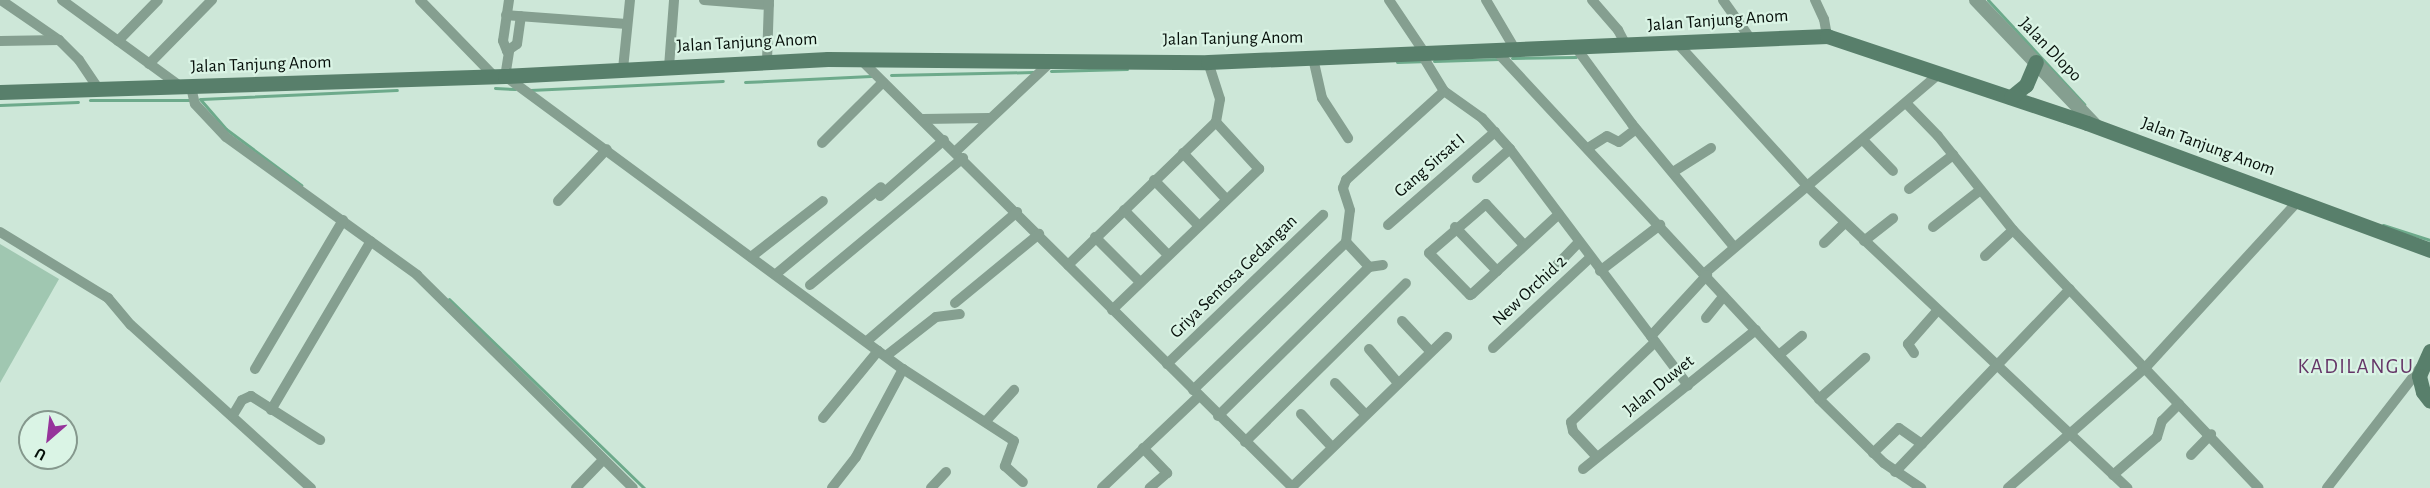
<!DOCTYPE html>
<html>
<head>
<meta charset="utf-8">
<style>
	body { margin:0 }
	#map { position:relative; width:2430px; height:488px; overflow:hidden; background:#cde7d8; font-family:"Alegreya Sans",sans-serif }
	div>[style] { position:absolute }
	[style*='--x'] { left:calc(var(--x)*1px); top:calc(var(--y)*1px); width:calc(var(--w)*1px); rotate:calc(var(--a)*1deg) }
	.green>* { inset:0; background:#a0c7b1 }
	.stream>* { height:3px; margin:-1.5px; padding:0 1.5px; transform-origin:1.5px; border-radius:1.5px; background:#6daa8b }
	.minor>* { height:10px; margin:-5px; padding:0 5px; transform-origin:5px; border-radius:5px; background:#859f90 }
	.tertiary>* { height:14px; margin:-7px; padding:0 7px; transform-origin:7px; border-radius:7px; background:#859f90 }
	.secondary>* { height:15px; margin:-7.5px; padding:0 7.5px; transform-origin:7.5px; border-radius:7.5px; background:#587f6b }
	span { translate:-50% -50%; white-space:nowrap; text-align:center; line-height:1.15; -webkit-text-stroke:4.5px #daf4e5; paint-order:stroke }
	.street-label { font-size:18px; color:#060f0a }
	.quarter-label { font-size:21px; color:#653567; letter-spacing:1.5px }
	.north { position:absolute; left:18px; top:410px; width:60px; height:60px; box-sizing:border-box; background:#daf4e5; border:2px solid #85988d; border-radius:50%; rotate:208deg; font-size:16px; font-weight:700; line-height:24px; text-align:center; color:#060f0a }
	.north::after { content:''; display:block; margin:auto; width:21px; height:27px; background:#96349b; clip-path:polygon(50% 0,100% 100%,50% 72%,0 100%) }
</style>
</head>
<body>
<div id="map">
	<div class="green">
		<div style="clip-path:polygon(0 244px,59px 279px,0 383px)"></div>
	</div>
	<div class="stream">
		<div style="--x:1988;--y:0;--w:142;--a:47.3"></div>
		<div style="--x:1512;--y:58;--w:64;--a:-0.9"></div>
		<div style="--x:1434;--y:61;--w:65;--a:-1.8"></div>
		<div style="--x:1397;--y:62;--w:24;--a:-2"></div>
		<div style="--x:1051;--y:71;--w:76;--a:-1.5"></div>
		<div style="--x:891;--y:75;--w:142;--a:-1.2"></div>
		<div style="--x:745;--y:82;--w:126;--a:-2.7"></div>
		<div style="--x:495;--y:88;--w:20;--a:3"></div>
		<div style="--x:530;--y:90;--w:193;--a:-2.7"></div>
		<div style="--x:200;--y:99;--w:40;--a:49"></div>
		<div style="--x:226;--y:129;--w:94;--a:36.7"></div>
		<div style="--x:201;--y:99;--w:196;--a:-2.6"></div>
		<div style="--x:90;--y:100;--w:101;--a:0"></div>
		<div style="--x:0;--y:105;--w:78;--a:-2.2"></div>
		<div style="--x:2383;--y:225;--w:49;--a:17.7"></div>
		<div style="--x:449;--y:299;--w:272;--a:44.1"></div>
	</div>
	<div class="minor">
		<div style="--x:1;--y:0;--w:70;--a:34.6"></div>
		<div style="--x:59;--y:40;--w:28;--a:45"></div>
		<div style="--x:79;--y:60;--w:32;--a:56"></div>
		<div style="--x:62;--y:0;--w:146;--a:36.1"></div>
		<div style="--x:420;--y:0;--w:106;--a:45.8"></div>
		<div style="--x:509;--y:0;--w:41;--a:98.3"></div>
		<div style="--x:503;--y:41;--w:11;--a:68"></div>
		<div style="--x:507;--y:51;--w:12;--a:-35"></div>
		<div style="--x:517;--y:44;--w:28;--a:-82"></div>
		<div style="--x:704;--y:0;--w:65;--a:4.4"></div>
		<div style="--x:1389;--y:0;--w:66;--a:56.1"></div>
		<div style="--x:1486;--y:0;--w:59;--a:59.5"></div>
		<div style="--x:1592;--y:0;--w:40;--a:49"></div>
		<div style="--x:1618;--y:30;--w:19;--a:62"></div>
		<div style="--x:1723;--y:0;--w:47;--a:54.6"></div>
		<div style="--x:1815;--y:0;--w:21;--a:65"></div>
		<div style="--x:1824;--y:19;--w:17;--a:80"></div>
		<div style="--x:506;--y:15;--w:121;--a:4.3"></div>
		<div style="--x:0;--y:41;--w:59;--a:-1"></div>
		<div style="--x:118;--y:41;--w:57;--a:-45.7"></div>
		<div style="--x:1678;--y:44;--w:193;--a:47.7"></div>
		<div style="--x:1808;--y:187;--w:439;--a:43.3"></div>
		<div style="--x:1577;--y:49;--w:93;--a:53.7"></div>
		<div style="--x:1632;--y:124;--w:160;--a:50.3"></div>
		<div style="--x:509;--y:52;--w:24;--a:99"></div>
		<div style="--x:505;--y:76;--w:494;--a:36.4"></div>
		<div style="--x:903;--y:369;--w:100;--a:118.1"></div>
		<div style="--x:856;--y:457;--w:39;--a:128"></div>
		<div style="--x:1497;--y:52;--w:473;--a:47.1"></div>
		<div style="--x:1819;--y:399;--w:91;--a:44.6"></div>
		<div style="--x:1884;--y:463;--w:45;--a:34"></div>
		<div style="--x:1422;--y:55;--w:42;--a:58.6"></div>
		<div style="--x:1444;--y:91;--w:47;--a:35.4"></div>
		<div style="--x:1482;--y:118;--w:42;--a:47.9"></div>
		<div style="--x:1510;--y:149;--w:296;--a:53"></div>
		<div style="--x:859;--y:58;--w:611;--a:44.73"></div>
		<div style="--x:1313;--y:58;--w:41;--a:77.3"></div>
		<div style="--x:1322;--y:98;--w:48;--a:57"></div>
		<div style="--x:767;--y:61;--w:61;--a:-88.1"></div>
		<div style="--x:149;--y:64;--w:90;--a:-45.5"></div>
		<div style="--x:669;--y:67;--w:67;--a:-85.7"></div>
		<div style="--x:623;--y:69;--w:69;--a:-84.2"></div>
		<div style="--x:191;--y:87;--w:17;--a:77"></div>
		<div style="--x:195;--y:104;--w:45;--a:46.8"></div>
		<div style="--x:226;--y:137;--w:236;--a:35.8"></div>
		<div style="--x:417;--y:275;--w:303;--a:44.6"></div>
		<div style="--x:1906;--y:103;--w:46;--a:45.9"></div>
		<div style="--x:1938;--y:136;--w:120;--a:51.4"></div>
		<div style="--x:2013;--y:230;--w:356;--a:46.4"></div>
		<div style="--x:923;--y:119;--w:66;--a:-0.9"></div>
		<div style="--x:1863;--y:140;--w:43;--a:45.9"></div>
		<div style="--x:822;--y:143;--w:86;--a:-45"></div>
		<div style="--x:1588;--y:148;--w:22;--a:-32"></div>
		<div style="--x:1607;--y:136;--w:13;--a:27"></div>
		<div style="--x:1619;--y:142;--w:21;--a:-37"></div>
		<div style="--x:956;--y:151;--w:132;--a:-43.2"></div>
		<div style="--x:1183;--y:153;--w:63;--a:46.9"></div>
		<div style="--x:1673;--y:172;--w:45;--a:-32.3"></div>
		<div style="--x:1477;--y:178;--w:44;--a:-41.3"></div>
		<div style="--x:1154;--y:180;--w:64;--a:45.6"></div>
		<div style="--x:1909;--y:189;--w:56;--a:-37.7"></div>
		<div style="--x:880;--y:196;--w:85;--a:-41.2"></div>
		<div style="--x:558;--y:201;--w:71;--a:-46.7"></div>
		<div style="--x:1124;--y:210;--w:63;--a:45.6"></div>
		<div style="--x:1388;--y:225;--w:142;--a:-41"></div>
		<div style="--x:1455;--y:227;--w:61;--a:46.3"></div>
		<div style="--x:1933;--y:227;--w:58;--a:-38"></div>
		<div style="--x:0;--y:232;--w:127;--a:31.4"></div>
		<div style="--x:108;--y:298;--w:35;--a:50"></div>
		<div style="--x:131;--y:325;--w:243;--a:42.2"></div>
		<div style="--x:1095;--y:237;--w:64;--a:45"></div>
		<div style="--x:1864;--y:241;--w:37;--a:-38"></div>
		<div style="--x:1346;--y:242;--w:34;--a:47"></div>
		<div style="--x:1369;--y:267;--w:14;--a:-8"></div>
		<div style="--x:1824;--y:243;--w:29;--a:-44"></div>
		<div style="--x:1524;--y:245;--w:56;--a:-132.8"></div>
		<div style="--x:1486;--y:204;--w:75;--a:139.3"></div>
		<div style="--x:1429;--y:253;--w:59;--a:45.7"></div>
		<div style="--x:1470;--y:295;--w:2;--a:-27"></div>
		<div style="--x:1472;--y:294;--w:118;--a:-42.6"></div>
		<div style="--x:1985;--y:256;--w:38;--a:-43"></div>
		<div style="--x:751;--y:257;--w:91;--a:-37.9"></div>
		<div style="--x:1068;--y:265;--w:206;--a:-44"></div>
		<div style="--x:1216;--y:122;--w:23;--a:-80"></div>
		<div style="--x:1220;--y:99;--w:39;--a:-108"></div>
		<div style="--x:1554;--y:268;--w:35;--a:-46"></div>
		<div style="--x:1600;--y:271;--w:76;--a:-37.5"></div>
		<div style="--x:1705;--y:273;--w:309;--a:-40.4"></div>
		<div style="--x:776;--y:274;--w:136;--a:-39.6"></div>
		<div style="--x:810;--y:285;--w:199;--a:-39.7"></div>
		<div style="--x:955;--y:303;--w:109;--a:-39.4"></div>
		<div style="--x:1112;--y:310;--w:204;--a:-43.8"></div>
		<div style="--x:1259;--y:169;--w:64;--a:-132.5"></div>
		<div style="--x:1706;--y:318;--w:28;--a:-51"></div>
		<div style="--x:1402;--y:321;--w:42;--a:46.9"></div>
		<div style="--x:1651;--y:336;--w:83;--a:-47.4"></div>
		<div style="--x:867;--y:341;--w:198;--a:-40.7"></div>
		<div style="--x:1493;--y:348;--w:132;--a:-42.9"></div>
		<div style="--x:1369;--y:349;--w:45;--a:49.5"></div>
		<div style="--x:1914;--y:353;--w:11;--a:-124"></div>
		<div style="--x:1908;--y:344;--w:44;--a:-48.7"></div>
		<div style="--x:1779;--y:355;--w:30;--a:-40"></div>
		<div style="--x:886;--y:356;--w:63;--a:-38"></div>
		<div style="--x:936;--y:317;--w:24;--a:-7"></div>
		<div style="--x:1167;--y:364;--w:216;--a:-43.7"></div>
		<div style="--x:255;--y:369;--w:173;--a:-59.4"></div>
		<div style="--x:903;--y:369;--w:132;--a:33"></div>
		<div style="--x:1014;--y:441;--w:27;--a:110"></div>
		<div style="--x:1005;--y:466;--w:24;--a:42"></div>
		<div style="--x:1335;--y:383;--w:43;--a:45.9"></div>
		<div style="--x:1193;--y:390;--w:213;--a:-44"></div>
		<div style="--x:1346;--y:242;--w:32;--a:-83"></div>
		<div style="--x:1350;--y:210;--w:23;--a:-108"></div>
		<div style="--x:1343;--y:188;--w:9;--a:-69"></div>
		<div style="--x:1346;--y:180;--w:132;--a:-42.2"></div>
		<div style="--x:1819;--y:399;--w:62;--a:-41.7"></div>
		<div style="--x:271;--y:410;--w:196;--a:-59.4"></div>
		<div style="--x:1301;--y:414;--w:45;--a:46.8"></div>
		<div style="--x:233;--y:415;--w:17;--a:-59"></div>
		<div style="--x:242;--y:400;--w:10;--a:-24"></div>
		<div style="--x:251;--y:396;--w:82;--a:32.5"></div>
		<div style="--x:1218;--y:416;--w:212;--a:-44.6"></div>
		<div style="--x:823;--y:418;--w:87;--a:-50.6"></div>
		<div style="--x:986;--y:421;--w:42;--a:-47.9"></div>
		<div style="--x:1245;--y:442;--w:226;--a:-44.6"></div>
		<div style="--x:1143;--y:448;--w:35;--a:46"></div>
		<div style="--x:1167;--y:473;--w:23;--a:139"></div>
		<div style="--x:1873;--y:453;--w:36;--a:-44"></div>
		<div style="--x:1899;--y:428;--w:28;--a:35"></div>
		<div style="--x:2191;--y:455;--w:29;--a:-46"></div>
		<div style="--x:1597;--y:457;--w:35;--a:-133"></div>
		<div style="--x:1573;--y:431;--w:9;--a:-103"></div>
		<div style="--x:1571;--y:422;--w:116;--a:-43.6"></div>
		<div style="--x:1583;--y:469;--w:222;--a:-38.8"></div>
		<div style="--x:1895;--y:472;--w:253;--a:-46.3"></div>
		<div style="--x:2113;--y:475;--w:58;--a:-40.8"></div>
		<div style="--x:2157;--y:437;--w:17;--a:-73"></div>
		<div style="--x:2162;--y:421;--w:24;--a:-45"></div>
		<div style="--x:1292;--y:487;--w:216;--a:-44.1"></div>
		<div style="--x:576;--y:488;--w:35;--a:-46"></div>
		<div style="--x:931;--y:488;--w:22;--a:-47"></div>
		<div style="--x:1102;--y:488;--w:134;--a:-43.5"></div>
		<div style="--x:2008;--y:488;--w:184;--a:-41.2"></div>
		<div style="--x:2146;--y:367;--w:225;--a:-47.5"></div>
		<div style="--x:2327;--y:488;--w:153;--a:-52.2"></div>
	</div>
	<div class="tertiary">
		<div style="--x:1976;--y:0;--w:175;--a:46.4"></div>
	</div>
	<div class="secondary">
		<div style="--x:0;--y:92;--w:505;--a:-1.81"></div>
		<div style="--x:505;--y:76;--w:323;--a:-3"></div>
		<div style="--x:828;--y:59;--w:380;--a:0.5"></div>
		<div style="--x:1208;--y:62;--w:620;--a:-2.41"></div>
		<div style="--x:1827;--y:36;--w:274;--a:18.5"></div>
		<div style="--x:2087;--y:123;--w:366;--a:20.3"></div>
		<div style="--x:2011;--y:97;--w:19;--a:-39"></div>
		<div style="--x:2026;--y:85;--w:25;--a:-67"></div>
		<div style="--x:2430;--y:351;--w:27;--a:114"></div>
		<div style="--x:2419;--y:376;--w:16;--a:76"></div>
		<div style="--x:2423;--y:392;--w:11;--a:52"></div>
	</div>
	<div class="street-label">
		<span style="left:1718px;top:21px;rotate:-4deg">Jalan Tanjung Anom</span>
		<span style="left:1233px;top:39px;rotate:-1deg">Jalan Tanjung Anom</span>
		<span style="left:747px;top:43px;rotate:-3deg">Jalan Tanjung Anom</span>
		<span style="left:2050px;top:50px;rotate:46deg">Jalan Dlopo</span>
		<span style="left:261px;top:65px;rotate:-2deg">Jalan Tanjung Anom</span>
		<span style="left:2208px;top:147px;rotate:20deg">Jalan Tanjung Anom</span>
		<span style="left:1430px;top:166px;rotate:-41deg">Gang Sirsat I</span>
		<span style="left:1234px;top:277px;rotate:-44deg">Griya Sentosa Gedangan</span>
		<span style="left:1530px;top:291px;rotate:-43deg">New Orchid 2</span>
		<span style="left:1659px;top:386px;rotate:-39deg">Jalan Duwet</span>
	</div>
	<div class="quarter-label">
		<span style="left:2356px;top:367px">KADILANGU</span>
	</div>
	<div class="north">U</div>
</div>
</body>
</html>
